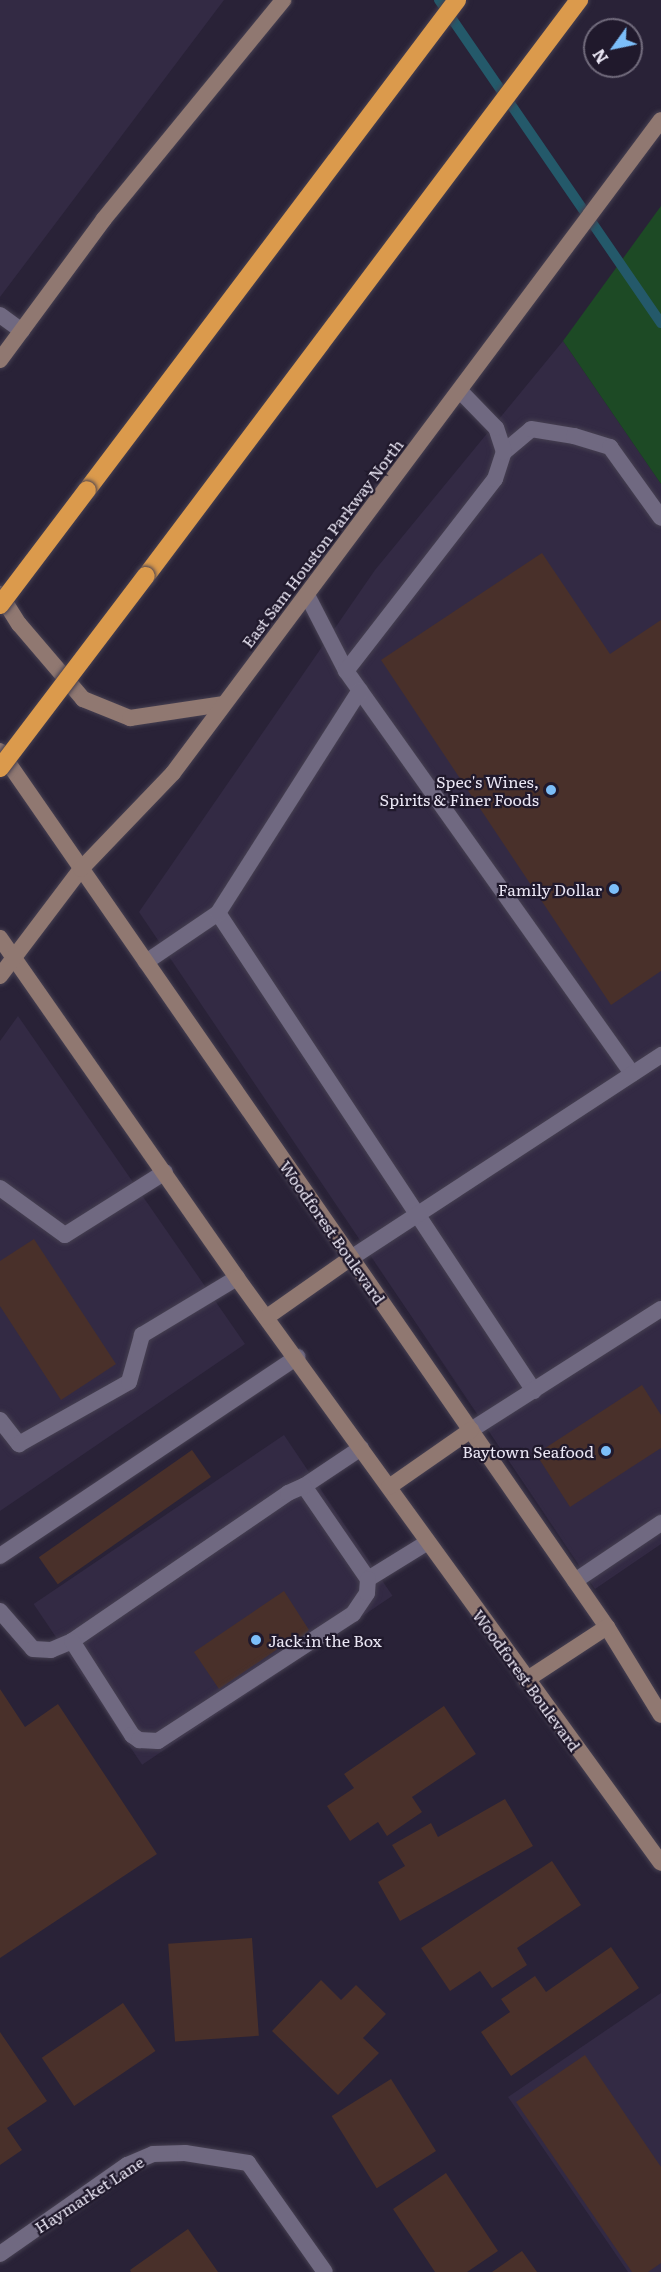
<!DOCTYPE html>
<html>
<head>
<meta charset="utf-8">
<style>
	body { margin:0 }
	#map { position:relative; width:661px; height:2272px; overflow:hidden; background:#292237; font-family:Literata,serif }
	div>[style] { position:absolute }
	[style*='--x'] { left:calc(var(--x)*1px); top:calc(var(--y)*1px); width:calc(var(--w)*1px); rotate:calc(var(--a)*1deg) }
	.built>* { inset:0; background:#332a44; transform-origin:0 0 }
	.green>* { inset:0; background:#1d4a25 }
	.stream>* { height:10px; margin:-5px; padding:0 5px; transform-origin:5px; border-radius:5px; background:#24596a }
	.building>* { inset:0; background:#49302a; transform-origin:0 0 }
	.roads { filter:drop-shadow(0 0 2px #464051) drop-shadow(0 0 2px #464051) }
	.service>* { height:16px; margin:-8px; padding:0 8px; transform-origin:8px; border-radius:8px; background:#706981 }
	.minor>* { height:16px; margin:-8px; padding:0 8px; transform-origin:8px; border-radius:8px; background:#706981 }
	.secondary>* { height:16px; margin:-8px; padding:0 8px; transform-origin:8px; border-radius:8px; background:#907871 }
	.motorway>* { height:18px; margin:-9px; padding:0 9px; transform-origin:9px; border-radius:9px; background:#db9a4c }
	.bridges { filter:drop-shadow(0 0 2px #464051) drop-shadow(0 0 2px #464051) }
	.motorway-bridge>* { height:18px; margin:-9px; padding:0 9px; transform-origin:9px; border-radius:9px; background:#db9a4c }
	.dots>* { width:16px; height:16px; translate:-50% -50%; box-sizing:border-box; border:3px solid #20192c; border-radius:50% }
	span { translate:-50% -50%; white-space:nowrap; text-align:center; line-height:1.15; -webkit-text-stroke:4.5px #20192c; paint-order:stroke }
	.street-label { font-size:16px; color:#eae6f4 }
	.poi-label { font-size:16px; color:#eae6f4 }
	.right { translate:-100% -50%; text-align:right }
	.left { translate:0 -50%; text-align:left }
	.north { position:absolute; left:583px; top:18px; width:60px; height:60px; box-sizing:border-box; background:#20192c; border:2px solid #716b7c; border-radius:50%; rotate:237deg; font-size:16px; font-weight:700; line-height:24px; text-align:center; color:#eae6f4 }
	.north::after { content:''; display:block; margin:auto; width:21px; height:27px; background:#7cbef9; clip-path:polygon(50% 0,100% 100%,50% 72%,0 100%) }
</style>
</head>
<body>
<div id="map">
	<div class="built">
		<div style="clip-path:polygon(0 0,224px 0,0 297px)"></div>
		<div style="clip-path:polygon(563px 341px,661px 484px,661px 1544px,595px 1589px,139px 912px,375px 570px)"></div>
		<div style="clip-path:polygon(18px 1016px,245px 1344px,0 1511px,0 1041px)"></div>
		<div style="left:284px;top:1435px;width:194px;height:302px;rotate:56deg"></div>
		<div style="clip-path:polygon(661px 1993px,661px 2272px,628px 2272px,508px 2097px)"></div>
	</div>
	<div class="green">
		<div style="clip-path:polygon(661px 206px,661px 484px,563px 341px)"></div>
	</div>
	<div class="stream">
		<div style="--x:439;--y:0;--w:392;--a:55.5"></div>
	</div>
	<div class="building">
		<div style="clip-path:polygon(542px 553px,610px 654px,661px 620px,661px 971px,611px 1005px,381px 660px)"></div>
		<div style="clip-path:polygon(34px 1239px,116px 1364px,61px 1400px,0 1306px,0 1261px)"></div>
		<div style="clip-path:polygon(642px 1385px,661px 1415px,661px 1448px,570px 1507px,536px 1454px)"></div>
		<div style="left:192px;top:1450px;width:33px;height:187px;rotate:55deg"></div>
		<div style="clip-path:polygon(284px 1591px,309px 1630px,289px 1650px,285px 1644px,219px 1689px,194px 1652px)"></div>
		<div style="clip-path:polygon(0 1689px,25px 1727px,58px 1704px,157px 1854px,0 1958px)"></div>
		<div style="clip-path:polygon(444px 1706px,476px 1754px,412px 1797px,422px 1812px,387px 1836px,378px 1822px,350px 1841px,327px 1806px,354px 1788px,344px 1774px)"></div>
		<div style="clip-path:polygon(505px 1799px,533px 1846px,400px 1921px,378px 1882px,405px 1866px,392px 1845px,431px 1823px,438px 1837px)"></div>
		<div style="clip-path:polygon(552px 1861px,581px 1905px,517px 1948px,527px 1965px,492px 1988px,480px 1971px,450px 1991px,421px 1948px)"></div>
		<div style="left:252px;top:1938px;width:98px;height:84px;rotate:86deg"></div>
		<div style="clip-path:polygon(611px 1947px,639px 1988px,511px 2076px,481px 2032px,510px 2012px,501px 1999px,535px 1976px,546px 1992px)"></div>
		<div style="clip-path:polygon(321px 1980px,341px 2000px,356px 1985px,386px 2014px,363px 2038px,379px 2053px,338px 2095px,272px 2031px)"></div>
		<div style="left:123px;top:2003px;width:58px;height:98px;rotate:56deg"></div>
		<div style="clip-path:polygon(0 2032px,47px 2101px,7px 2128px,22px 2150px,0 2165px)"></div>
		<div style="clip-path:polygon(585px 2055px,661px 2167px,661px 2263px,648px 2272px,632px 2272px,516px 2102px)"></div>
		<div style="left:391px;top:2079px;width:85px;height:70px;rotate:58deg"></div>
		<div style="clip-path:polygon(446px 2173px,498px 2251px,467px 2272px,435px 2272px,393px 2209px)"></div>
		<div style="clip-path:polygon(188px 2229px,218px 2272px,131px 2272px,130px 2270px)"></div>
		<div style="clip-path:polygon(522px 2251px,537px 2272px,492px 2272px)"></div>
	</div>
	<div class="roads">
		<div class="service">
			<div style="--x:0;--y:315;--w:27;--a:36"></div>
			<div style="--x:504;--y:452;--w:35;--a:-40"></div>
			<div style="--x:531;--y:429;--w:44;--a:9.2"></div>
			<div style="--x:574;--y:436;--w:38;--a:17"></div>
			<div style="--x:610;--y:447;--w:87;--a:54.3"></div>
			<div style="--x:307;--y:595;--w:85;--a:62.8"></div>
			<div style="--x:346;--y:671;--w:494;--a:54.6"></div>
			<div style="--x:346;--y:671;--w:243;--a:-52.2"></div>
			<div style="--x:495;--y:479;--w:28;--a:-72"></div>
			<div style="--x:504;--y:452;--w:25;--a:-108"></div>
			<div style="--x:496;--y:428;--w:50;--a:-134.2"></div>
			<div style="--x:218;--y:913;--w:573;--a:56.53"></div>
			<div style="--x:146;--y:962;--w:87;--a:-34.2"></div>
			<div style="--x:218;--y:913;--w:264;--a:-57.5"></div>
			<div style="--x:0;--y:1188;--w:80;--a:35.9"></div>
			<div style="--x:65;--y:1235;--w:118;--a:-32.2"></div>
			<div style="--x:351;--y:1258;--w:371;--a:-33.2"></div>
			<div style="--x:0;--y:1420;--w:31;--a:52"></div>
			<div style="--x:19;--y:1444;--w:126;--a:-29.4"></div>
			<div style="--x:129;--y:1382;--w:49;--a:-74.5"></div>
			<div style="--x:142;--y:1335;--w:111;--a:-31"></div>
			<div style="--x:471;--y:1430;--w:225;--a:-32.5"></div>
			<div style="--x:361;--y:1448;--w:69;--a:146.3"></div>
			<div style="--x:304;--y:1486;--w:113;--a:55.5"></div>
			<div style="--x:368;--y:1579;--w:70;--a:-31.7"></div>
			<div style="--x:0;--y:1556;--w:358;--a:-33.8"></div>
			<div style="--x:575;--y:1581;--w:104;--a:-34"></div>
			<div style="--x:0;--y:1611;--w:50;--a:49"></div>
			<div style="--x:33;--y:1649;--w:18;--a:3"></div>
			<div style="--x:51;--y:1650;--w:23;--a:-23"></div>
			<div style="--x:72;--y:1641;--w:262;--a:-34.4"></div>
			<div style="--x:288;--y:1493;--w:17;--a:-24"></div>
			<div style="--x:72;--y:1641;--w:112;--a:57.4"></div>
			<div style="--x:132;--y:1735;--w:9;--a:36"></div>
			<div style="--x:139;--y:1740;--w:19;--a:3"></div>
			<div style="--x:158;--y:1741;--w:233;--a:-33.1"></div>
			<div style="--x:353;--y:1614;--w:25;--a:-56"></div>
			<div style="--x:367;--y:1593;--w:14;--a:-86"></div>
		</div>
		<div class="minor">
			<div style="--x:0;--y:2254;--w:155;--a:-35"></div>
			<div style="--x:127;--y:2165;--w:28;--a:-23"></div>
			<div style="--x:153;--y:2154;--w:32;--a:-2"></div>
			<div style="--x:185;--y:2153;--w:64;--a:9"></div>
			<div style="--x:248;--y:2163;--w:133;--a:54.8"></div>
		</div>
		<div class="secondary">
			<div style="--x:0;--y:360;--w:175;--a:-53.6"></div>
			<div style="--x:104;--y:219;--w:283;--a:-50.7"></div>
			<div style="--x:0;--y:594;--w:36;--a:58"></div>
			<div style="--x:19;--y:624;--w:99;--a:49.5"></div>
			<div style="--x:83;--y:699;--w:51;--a:22"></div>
			<div style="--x:130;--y:718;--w:95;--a:-8.5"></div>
			<div style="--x:0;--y:751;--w:1066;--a:55.28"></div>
			<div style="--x:607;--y:1627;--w:103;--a:58.5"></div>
			<div style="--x:0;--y:938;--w:414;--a:55.1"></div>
			<div style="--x:237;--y:1278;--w:722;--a:54.07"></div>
			<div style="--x:0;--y:976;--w:134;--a:-52.9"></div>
			<div style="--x:81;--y:869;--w:133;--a:-46.2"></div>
			<div style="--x:173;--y:773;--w:815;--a:-53.23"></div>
			<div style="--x:267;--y:1317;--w:103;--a:-35.1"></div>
			<div style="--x:389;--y:1487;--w:100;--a:-34.8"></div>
			<div style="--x:526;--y:1680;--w:97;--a:-33.2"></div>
		</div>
		<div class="motorway">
			<div style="--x:87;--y:490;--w:614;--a:-52.94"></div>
			<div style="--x:146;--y:576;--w:721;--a:-53.07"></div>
		</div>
	</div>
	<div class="bridges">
		<div class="motorway-bridge">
			<div style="--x:0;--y:605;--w:144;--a:-52.9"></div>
			<div style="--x:0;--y:768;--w:241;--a:-52.8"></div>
		</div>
	</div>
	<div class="dots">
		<div style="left:551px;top:790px;background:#7cbef9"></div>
		<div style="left:614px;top:889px;background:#7cbef9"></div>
		<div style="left:606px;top:1451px;background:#7cbef9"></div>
		<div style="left:256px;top:1640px;background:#7cbef9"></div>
	</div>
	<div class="street-label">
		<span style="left:322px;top:543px;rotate:-53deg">East Sam Houston Parkway North</span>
		<span style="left:333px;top:1232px;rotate:55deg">Woodforest Boulevard</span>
		<span style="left:527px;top:1680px;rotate:54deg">Woodforest Boulevard</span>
		<span style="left:89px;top:2194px;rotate:-33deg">Haymarket Lane</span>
	</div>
	<div class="poi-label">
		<span class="right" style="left:539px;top:790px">Spec's Wines,<br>Spirits &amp; Finer Foods</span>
		<span class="right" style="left:602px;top:889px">Family Dollar</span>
		<span class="right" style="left:594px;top:1451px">Baytown Seafood</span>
		<span class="left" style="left:268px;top:1640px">Jack in the Box</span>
	</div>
	<div class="north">N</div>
</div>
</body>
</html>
